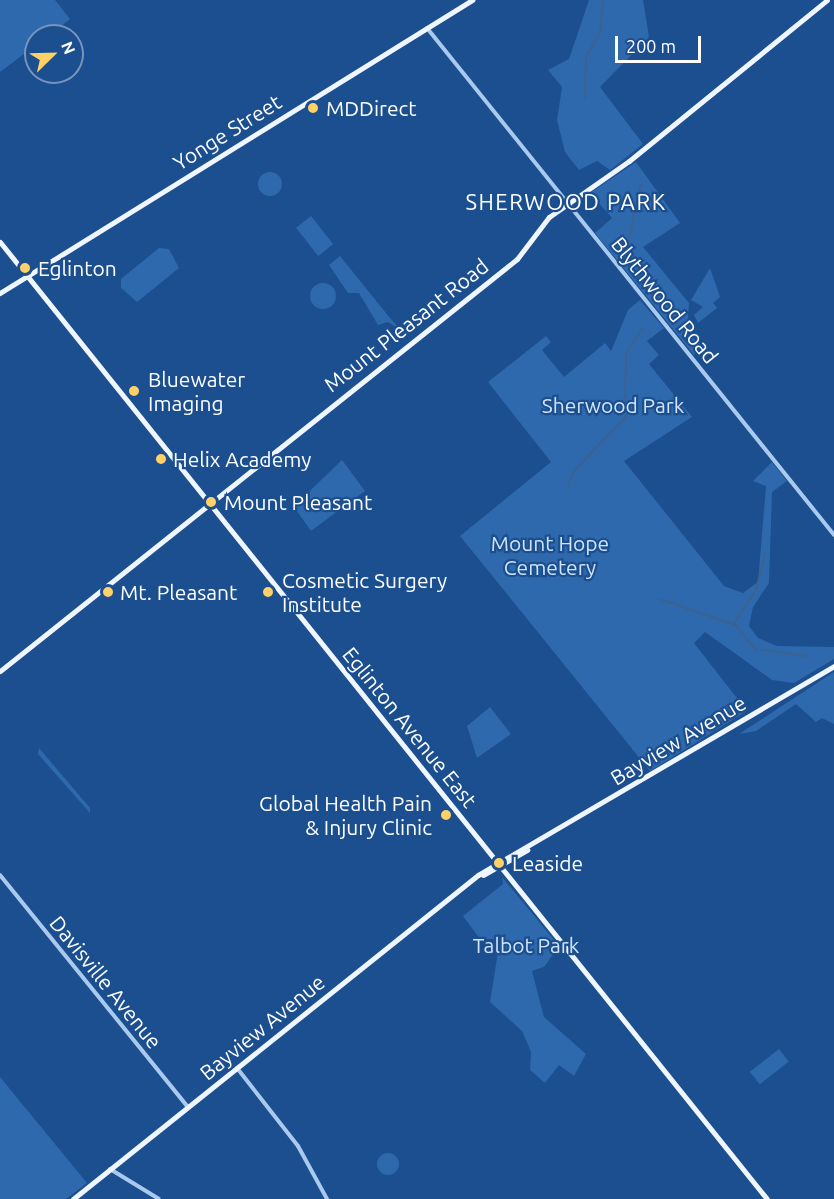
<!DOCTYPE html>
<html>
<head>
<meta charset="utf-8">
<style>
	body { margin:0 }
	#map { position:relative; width:834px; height:1199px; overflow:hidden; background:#1b4f8f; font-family:Ubuntu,sans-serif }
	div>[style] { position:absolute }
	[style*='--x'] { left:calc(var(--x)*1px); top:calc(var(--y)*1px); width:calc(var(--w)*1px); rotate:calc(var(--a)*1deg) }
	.green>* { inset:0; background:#2e69ad; transform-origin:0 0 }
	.round { border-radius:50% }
	.stream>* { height:1.5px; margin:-0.75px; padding:0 0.75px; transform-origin:0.75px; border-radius:0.75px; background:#3c6290 }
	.minor>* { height:4px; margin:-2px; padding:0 2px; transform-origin:2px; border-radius:2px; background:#a9c9ee }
	.major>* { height:5px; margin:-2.5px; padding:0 2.5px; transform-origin:2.5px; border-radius:2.5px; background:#f0f6ff }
	.dots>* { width:16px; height:16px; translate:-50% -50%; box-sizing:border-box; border:3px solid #1b4f8f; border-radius:50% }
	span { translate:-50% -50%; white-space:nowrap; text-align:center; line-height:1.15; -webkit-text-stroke:4.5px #1b4f8f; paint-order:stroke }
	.poi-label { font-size:21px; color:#fff }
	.left { translate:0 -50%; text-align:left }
	.right { translate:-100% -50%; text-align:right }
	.street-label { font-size:21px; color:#fff }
	.park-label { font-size:21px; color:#cfe3fa }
	.neighbourhood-label { font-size:22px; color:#fff; letter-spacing:1.5px }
	.north { position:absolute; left:24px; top:24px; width:60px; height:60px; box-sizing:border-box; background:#1b4f8f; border:2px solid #7695bc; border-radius:50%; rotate:67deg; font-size:16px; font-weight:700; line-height:24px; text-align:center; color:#fff }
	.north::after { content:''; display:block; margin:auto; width:21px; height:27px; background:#ffd166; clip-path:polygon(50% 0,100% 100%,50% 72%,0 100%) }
	.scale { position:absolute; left:615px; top:36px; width:86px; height:27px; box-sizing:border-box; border:3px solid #fff; border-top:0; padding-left:8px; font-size:18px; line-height:21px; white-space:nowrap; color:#fff; -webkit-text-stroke:4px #1b4f8f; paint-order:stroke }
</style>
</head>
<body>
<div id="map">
	<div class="green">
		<div style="clip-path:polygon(0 0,55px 0,70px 19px,49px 36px,36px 36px,36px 45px,0 72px)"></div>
		<div style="clip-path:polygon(589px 0,643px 0,649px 37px,600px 87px,643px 144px,610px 170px,597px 161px,579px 170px,565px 152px,557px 120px,562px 87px,548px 70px,569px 59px)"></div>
		<div style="clip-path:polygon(636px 162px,680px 223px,643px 247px,689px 303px,688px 317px,696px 329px,690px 333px,700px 348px,694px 355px,595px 233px,612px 218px,590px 193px)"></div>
		<div class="round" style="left:258px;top:172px;width:24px;height:24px"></div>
		<div style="left:311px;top:216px;width:36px;height:19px;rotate:52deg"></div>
		<div style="clip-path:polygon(159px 248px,169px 249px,179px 268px,137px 302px,121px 288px,121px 279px)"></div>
		<div style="clip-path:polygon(340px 256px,390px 318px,401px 330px,388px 322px,378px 325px,359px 293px,348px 293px,329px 265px)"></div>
		<div style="clip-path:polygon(710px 268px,720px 297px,713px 303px,717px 308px,698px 323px,694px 315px,703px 307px,691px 300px)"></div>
		<div class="round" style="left:310px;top:283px;width:26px;height:26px"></div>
		<div style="clip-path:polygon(640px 300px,664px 328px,647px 341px,659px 355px,649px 364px,692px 417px,624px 461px,724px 586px,743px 593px,758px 582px,766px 486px,753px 481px,772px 462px,787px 481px,772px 492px,769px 583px,753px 607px,749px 626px,758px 638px,777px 646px,834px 647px,834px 659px,794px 683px,772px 680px,705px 632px,694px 643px,747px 711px,650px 771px,460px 536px,551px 462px,488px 382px,546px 336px,551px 342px,542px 350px,564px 377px,605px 343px,611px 351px,628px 310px)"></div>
		<div style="clip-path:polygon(342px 460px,365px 491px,311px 531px,289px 500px,294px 506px)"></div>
		<div style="clip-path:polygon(834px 672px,834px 724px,822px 718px,816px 722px,796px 704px,756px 731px,739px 734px)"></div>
		<div style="clip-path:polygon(490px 707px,511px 734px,477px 758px,467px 726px)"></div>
		<div style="clip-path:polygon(39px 748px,90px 808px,90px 813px,38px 754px)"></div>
		<div style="clip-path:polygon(502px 877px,559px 946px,544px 967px,532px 971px,544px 1017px,586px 1054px,574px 1076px,559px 1065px,545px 1083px,530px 1070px,531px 1052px,522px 1031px,490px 1002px,500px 939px,480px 939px,463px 916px,503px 884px)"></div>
		<div style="left:779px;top:1049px;width:16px;height:37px;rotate:52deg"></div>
		<div style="clip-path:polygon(0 1077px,87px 1183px,66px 1199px,0 1199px)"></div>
		<div class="round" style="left:377px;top:1153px;width:22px;height:22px"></div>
	</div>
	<div class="stream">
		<div style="--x:585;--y:98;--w:41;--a:-88.6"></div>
		<div style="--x:586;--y:57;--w:28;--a:-60"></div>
		<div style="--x:600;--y:33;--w:33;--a:-85"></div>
		<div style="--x:641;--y:185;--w:62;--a:102"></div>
		<div style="--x:628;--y:246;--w:59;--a:58.2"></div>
		<div style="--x:594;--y:450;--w:45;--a:-45.9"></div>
		<div style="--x:625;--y:418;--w:64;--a:-89.1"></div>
		<div style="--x:626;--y:354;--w:30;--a:-57"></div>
		<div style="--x:569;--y:486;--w:12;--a:-76"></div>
		<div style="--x:572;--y:474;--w:30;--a:-48"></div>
		<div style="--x:660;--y:599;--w:80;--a:18.9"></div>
		<div style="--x:736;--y:625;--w:32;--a:51"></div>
		<div style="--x:734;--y:624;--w:40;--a:-57.1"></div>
		<div style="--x:756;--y:590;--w:37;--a:-76"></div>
		<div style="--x:762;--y:650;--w:45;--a:7.6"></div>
	</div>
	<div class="minor">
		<div style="--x:427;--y:28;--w:650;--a:51.24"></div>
		<div style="--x:0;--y:875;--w:299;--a:51"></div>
		<div style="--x:237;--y:1068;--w:99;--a:52"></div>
		<div style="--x:298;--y:1146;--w:60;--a:61.3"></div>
		<div style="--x:110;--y:1169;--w:57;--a:31.5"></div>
	</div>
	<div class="major">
		<div style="--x:0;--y:242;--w:1226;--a:51.29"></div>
		<div style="--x:0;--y:293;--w:556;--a:-31.83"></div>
		<div style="--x:0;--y:671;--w:661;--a:-38.55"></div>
		<div style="--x:517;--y:259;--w:53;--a:-52.7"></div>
		<div style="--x:549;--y:217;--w:98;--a:-35"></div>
		<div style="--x:629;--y:161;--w:255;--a:-39.1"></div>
		<div style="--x:483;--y:875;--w:51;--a:-29.6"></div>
		<div style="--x:73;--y:1199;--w:519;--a:-38.66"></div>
		<div style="--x:478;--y:875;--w:413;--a:-30.4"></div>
	</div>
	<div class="dots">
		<div style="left:313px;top:108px;background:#ffd166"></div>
		<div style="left:25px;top:268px;background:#ffd166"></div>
		<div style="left:134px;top:391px;background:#ffd166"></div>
		<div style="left:161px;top:459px;background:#ffd166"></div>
		<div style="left:211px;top:502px;background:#ffd166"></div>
		<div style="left:108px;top:592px;background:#ffd166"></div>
		<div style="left:268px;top:592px;background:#ffd166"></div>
		<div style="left:446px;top:815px;background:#ffd166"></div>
		<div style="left:499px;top:863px;background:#ffd166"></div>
	</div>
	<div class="poi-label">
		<span class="left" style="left:326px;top:108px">MDDirect</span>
		<span class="left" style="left:38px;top:268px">Eglinton</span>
		<span class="left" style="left:148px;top:391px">Bluewater<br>Imaging</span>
		<span class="left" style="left:173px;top:459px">Helix Academy</span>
		<span class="left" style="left:224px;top:502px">Mount Pleasant</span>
		<span class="left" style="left:282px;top:592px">Cosmetic Surgery<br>Institute</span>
		<span class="left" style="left:120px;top:592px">Mt. Pleasant</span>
		<span class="right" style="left:432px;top:815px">Global Health Pain<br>&amp; Injury Clinic</span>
		<span class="left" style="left:512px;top:863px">Leaside</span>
	</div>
	<div class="street-label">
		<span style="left:227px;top:132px;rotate:-32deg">Yonge Street</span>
		<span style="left:665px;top:300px;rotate:51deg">Blythwood Road</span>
		<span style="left:406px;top:325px;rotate:-38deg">Mount Pleasant Road</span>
		<span style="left:410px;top:727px;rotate:51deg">Eglinton Avenue East</span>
		<span style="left:678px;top:740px;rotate:-31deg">Bayview Avenue</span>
		<span style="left:106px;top:982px;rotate:51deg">Davisville Avenue</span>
		<span style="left:262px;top:1027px;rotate:-39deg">Bayview Avenue</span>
	</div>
	<div class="park-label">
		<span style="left:613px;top:405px">Sherwood Park</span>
		<span style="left:550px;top:555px">Mount Hope<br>Cemetery</span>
		<span style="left:526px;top:945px">Talbot Park</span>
	</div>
	<div class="neighbourhood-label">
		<span style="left:566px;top:202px">SHERWOOD PARK</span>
	</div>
	<div class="north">N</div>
	<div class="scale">200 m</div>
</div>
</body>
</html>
